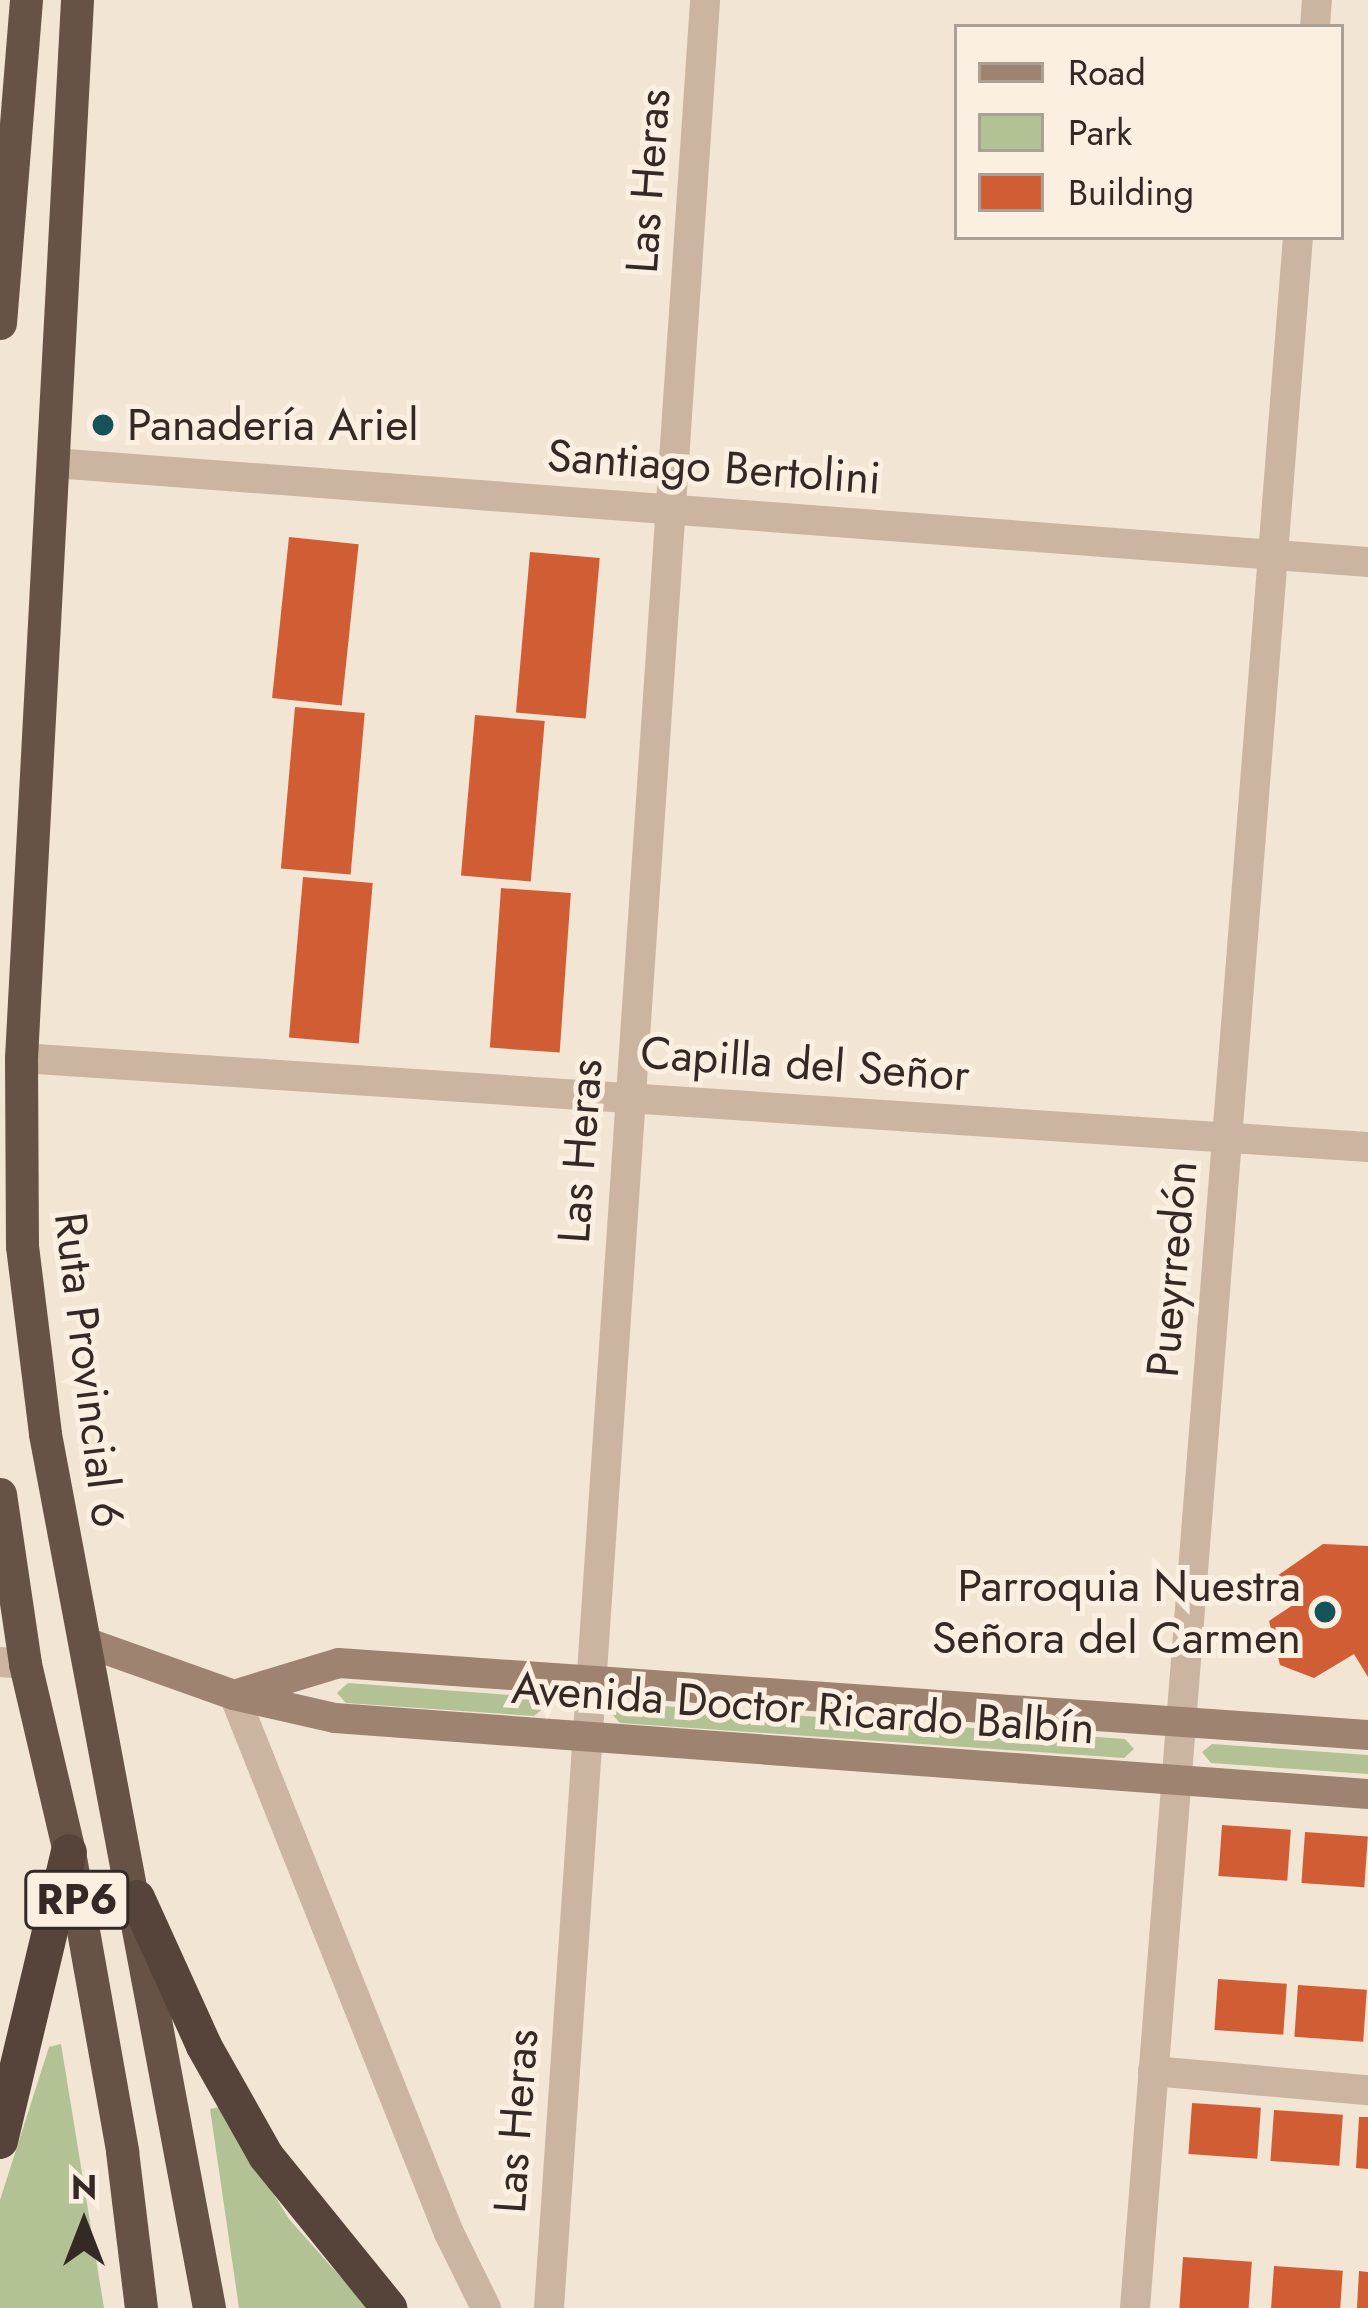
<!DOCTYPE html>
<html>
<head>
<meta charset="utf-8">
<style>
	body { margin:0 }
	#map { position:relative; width:1368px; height:2308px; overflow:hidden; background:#f3e5d4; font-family:Jost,sans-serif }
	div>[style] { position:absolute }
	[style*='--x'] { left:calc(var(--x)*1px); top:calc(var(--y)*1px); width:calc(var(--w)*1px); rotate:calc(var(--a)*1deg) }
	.green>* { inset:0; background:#b2c294 }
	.building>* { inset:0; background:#d15d34; transform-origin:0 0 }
	.minor>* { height:30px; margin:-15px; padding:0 15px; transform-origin:15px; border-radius:15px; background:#cbb4a0 }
	.secondary>* { height:30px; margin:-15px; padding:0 15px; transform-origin:15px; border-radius:15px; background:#9f8371 }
	.trunk>* { height:33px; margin:-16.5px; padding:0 16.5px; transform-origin:16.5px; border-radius:16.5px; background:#675246 }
	.motorway>* { height:36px; margin:-18px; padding:0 18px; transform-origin:18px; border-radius:18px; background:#56433a }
	.dots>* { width:33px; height:33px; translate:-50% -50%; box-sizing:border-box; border:6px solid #faefe1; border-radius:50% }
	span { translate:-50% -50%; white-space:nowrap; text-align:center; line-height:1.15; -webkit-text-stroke:10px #faefe1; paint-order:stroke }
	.shield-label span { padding:3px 9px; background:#faefe1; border:3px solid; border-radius:9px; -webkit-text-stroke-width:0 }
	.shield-label { font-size:42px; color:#342924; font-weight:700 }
	.street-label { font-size:45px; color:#342924 }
	.poi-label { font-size:45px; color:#342924 }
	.left { translate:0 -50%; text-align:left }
	.right { translate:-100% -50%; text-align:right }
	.legend { position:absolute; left:954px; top:24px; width:390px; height:216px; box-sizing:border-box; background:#faefe1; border:3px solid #aba095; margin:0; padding:15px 21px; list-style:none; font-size:36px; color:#342924 }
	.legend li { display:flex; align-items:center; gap:24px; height:60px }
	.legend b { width:60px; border:3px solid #aba095 }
	.north { position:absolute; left:24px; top:2164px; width:120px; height:120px; -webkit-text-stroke:9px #faefe1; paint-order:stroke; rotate:0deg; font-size:33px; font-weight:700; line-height:48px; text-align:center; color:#342924 }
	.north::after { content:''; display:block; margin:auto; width:42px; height:54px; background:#342924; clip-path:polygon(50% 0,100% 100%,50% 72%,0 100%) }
</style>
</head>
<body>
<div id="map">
	<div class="green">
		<div style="clip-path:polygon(348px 1683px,536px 1697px,544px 1708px,534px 1716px,346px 1703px,337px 1693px)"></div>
		<div style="clip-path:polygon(622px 1703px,1125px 1739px,1134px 1749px,1124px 1758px,620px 1723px,611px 1713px)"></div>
		<div style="clip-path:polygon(1212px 1744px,1368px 1755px,1368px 1774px,1211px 1763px,1202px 1752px)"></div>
		<div style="clip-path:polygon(61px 2044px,104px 2308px,0 2308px,0 2200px,49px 2047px)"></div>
		<div style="clip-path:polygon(220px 2107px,289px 2219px,368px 2308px,239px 2308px,210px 2109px)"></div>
	</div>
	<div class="building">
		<div style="left:289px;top:537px;width:70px;height:162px;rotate:6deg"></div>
		<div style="left:530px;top:552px;width:70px;height:161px;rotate:5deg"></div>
		<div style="left:295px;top:707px;width:70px;height:162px;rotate:5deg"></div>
		<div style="left:475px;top:715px;width:70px;height:161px;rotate:5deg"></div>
		<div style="left:303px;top:877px;width:70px;height:161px;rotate:5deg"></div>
		<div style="left:501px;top:888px;width:70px;height:160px;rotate:4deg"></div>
		<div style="clip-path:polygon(1323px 1544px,1368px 1546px,1368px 1677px,1354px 1654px,1314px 1678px,1280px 1665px,1269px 1621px,1296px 1603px,1277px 1576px)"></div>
		<div style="left:1222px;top:1825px;width:69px;height:51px;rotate:4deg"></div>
		<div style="left:1305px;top:1832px;width:63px;height:51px;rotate:4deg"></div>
		<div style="left:1218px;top:1979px;width:69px;height:51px;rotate:4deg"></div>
		<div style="left:1298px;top:1985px;width:69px;height:52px;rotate:4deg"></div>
		<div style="left:1192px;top:2103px;width:69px;height:51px;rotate:4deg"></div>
		<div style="left:1274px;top:2110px;width:69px;height:51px;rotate:4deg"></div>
		<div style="clip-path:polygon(1359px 2117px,1368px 2117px,1368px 2169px,1356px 2168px)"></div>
		<div style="left:1183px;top:2257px;width:69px;height:51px;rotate:4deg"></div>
		<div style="left:1274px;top:2266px;width:69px;height:42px;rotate:4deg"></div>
		<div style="clip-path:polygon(1359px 2271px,1368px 2272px,1368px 2308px,1357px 2308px)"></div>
	</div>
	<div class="minor">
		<div style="--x:1315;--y:27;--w:27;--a:-86"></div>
		<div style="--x:54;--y:463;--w:1318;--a:4.31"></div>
		<div style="--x:21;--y:1058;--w:1350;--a:3.78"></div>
		<div style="--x:0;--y:1662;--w:25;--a:5"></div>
		<div style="--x:234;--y:1695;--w:579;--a:68.22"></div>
		<div style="--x:449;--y:2233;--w:84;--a:63.7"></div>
		<div style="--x:1153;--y:2071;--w:216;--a:5.1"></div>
		<div style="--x:549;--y:2308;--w:2313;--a:-86.13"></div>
		<div style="--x:1135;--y:2308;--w:2077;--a:-85.5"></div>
	</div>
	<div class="secondary">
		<div style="--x:85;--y:1642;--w:158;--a:19.6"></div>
		<div style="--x:234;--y:1695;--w:104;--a:12.8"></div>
		<div style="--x:335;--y:1718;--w:1036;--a:4.21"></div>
		<div style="--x:240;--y:1693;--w:103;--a:-16.9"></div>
		<div style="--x:339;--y:1663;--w:1032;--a:4"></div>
	</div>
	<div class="trunk">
		<div style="--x:77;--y:0;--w:1059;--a:93.03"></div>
		<div style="--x:21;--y:1058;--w:188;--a:89.7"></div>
		<div style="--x:22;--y:1246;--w:189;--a:83"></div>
		<div style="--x:45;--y:1434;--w:889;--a:79.37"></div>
		<div style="--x:0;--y:323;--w:324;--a:-85.4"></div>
		<div style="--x:0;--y:1494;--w:172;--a:81.6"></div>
		<div style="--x:25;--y:1664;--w:193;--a:76.8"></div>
		<div style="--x:69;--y:1852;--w:304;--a:79.9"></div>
		<div style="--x:122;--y:2151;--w:158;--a:83.1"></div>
	</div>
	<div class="motorway">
		<div style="--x:137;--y:1898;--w:162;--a:65.6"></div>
		<div style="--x:204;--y:2046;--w:126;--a:60.6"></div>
		<div style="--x:266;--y:2156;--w:196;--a:51"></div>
		<div style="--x:0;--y:2141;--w:297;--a:-76.6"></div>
	</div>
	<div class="dots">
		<div style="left:103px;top:425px;background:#165359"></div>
		<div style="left:1325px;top:1612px;background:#165359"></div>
	</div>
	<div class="shield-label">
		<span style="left:77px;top:1900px">RP6</span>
	</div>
	<div class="street-label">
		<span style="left:648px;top:181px;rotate:-86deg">Las Heras</span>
		<span style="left:714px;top:467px;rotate:4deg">Santiago Bertolini</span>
		<span style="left:805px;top:1064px;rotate:4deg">Capilla del Señor</span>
		<span style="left:580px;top:1151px;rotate:-86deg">Las Heras</span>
		<span style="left:1172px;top:1269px;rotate:-85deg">Pueyrredón</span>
		<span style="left:89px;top:1370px;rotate:83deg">Ruta Provincial 6</span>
		<span style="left:803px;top:1708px;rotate:4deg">Avenida Doctor Ricardo Balbín</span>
		<span style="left:516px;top:2121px;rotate:-86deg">Las Heras</span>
	</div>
	<div class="poi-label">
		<span class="left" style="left:127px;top:425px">Panadería Ariel</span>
		<span class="right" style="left:1301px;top:1612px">Parroquia Nuestra<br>Señora del Carmen</span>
	</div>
	<ul class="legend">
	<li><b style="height:15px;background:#9f8371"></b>Road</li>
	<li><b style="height:33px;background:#b2c294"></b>Park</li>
	<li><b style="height:33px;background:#d15d34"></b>Building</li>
	</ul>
	<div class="north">N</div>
</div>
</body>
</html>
